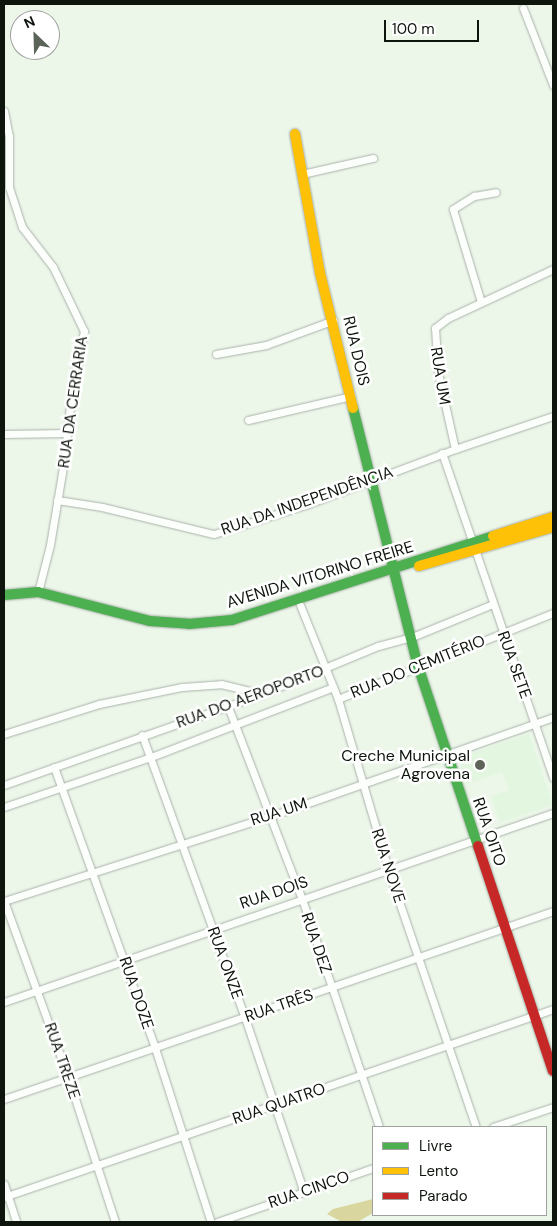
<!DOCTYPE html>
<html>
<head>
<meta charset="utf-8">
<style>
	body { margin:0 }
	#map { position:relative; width:557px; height:1226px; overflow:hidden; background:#ecf7ea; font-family:"DM Sans",sans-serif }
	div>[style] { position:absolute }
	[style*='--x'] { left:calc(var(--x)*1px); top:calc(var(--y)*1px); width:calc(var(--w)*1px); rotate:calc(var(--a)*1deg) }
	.built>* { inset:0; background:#e3f6e0 }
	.forest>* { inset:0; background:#dad69f }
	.roads { filter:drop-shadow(0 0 1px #aab2a9) drop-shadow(0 0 1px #aab2a9) }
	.street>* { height:7px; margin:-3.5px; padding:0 3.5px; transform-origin:3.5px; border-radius:3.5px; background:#fcfefc }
	.fast>* { height:10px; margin:-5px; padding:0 5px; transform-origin:5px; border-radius:5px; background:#4caf50 }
	.slow>* { height:10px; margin:-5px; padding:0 5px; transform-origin:5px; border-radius:5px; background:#ffc107 }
	.jam>* { height:10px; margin:-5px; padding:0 5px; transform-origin:5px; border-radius:5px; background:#c62828 }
	.dots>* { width:14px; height:14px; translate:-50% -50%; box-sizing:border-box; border:2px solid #fff; border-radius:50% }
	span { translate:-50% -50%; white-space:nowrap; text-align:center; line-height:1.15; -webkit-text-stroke:5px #fff; paint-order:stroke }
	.street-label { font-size:16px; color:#0e150d }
	.poi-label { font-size:16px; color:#0e150d }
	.right { translate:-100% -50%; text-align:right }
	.frame { position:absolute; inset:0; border:5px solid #0e150d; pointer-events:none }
	.legend { position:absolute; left:372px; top:1126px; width:175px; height:90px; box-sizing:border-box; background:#fff; border:1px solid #9fa19e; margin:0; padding:6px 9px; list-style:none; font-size:15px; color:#0e150d }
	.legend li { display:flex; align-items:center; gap:10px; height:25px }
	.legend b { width:25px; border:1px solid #9fa19e }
	.north { position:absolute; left:10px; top:10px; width:50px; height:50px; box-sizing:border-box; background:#fff; border:1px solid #9fa19e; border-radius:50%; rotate:336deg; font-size:14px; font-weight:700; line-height:20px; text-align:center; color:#0e150d }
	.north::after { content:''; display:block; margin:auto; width:18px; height:22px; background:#5c645a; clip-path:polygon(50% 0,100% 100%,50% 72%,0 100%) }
	.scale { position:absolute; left:384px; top:20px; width:95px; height:22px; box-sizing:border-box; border:2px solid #0e150d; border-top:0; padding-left:6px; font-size:15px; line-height:18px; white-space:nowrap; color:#0e150d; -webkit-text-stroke:4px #fff; paint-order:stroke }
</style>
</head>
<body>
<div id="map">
	<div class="built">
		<div style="clip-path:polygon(529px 734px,553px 805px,500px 823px,491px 796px,509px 790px,502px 772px,467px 784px,458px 758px)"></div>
	</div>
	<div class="forest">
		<div style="clip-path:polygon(373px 1199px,373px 1213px,359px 1221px,342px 1222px,327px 1214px,333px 1209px)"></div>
	</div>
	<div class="roads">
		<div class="street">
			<div style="--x:523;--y:8;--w:83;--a:68.7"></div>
			<div style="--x:4;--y:111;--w:25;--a:79"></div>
			<div style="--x:9;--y:136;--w:51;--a:90"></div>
			<div style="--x:9;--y:187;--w:42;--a:72"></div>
			<div style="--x:22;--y:227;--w:51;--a:52.2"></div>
			<div style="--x:53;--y:267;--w:71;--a:64.2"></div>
			<div style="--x:84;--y:331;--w:57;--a:102.1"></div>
			<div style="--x:72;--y:387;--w:74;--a:96.2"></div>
			<div style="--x:64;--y:461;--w:85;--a:99.5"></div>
			<div style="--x:50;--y:545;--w:49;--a:104.3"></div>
			<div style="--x:302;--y:174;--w:73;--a:-12.7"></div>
			<div style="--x:481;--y:302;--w:97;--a:-106.8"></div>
			<div style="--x:453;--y:209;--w:25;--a:-32"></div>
			<div style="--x:474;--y:196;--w:22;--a:-10"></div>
			<div style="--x:216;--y:354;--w:51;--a:-10.2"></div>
			<div style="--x:266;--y:345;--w:72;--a:-20.2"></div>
			<div style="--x:248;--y:420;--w:106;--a:-13.1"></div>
			<div style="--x:4;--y:434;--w:63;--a:-0.9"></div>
			<div style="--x:455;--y:449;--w:78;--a:-102.6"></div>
			<div style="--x:438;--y:373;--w:45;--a:-93.8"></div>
			<div style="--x:435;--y:328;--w:16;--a:-38"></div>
			<div style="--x:448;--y:318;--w:116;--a:-25"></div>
			<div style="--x:442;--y:453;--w:343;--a:71.1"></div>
			<div style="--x:57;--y:500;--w:46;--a:8.8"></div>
			<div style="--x:102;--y:507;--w:115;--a:13.6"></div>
			<div style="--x:214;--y:534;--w:99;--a:-17.7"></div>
			<div style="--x:308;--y:504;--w:157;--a:-20.5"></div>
			<div style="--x:455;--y:449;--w:103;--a:-18.6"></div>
			<div style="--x:300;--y:605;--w:101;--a:68"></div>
			<div style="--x:338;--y:699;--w:177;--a:73.6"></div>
			<div style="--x:388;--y:869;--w:273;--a:71.2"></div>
			<div style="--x:338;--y:699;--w:232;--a:-21.8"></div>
			<div style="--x:227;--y:704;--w:209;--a:69"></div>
			<div style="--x:302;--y:899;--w:241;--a:71.3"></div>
			<div style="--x:4;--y:734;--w:100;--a:-17.5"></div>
			<div style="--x:99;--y:704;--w:85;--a:-11.6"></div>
			<div style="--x:182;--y:687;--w:39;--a:-4"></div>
			<div style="--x:221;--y:684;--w:42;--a:13.7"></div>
			<div style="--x:142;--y:735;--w:301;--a:70"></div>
			<div style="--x:245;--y:1018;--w:184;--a:71.3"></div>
			<div style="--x:54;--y:767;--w:299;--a:70.2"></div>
			<div style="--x:155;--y:1048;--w:183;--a:72.2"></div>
			<div style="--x:4;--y:785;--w:274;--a:-19.4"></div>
			<div style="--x:262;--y:694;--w:126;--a:-22.5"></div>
			<div style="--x:378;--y:646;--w:35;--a:-15"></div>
			<div style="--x:412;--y:637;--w:87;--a:-22.2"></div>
			<div style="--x:4;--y:807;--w:155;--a:-18.8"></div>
			<div style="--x:151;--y:757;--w:195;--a:-21"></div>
			<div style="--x:4;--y:901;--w:280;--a:-17.7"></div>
			<div style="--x:271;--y:816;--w:299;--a:-19.3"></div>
			<div style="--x:4;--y:901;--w:187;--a:70"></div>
			<div style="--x:68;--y:1077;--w:152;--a:72"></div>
			<div style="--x:4;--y:1002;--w:581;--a:-19"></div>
			<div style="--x:4;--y:1099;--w:580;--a:-18.9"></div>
			<div style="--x:493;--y:1127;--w:63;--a:-18.4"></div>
			<div style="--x:4;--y:1184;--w:40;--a:72"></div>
			<div style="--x:4;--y:1197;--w:580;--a:-18.9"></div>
			<div style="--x:217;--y:1222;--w:165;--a:-19.1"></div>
		</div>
		<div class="fast">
			<div style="--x:353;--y:408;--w:266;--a:75.9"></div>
			<div style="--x:418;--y:666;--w:190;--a:71.6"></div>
			<div style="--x:4;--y:595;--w:34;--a:-5"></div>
			<div style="--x:38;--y:592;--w:116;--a:14.5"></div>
			<div style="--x:150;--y:621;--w:39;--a:4"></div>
			<div style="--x:189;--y:624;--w:43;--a:-5.3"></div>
			<div style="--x:232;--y:620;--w:274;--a:-17.8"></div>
		</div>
		<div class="slow">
			<div style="--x:295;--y:134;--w:141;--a:79.8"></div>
			<div style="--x:320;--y:273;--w:139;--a:76.3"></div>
			<div style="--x:493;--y:536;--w:63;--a:-17.6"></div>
			<div style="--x:419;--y:566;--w:140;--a:-16.2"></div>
		</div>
		<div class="jam">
			<div style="--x:478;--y:846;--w:237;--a:71.6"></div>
		</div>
	</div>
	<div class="dots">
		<div style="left:480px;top:765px;background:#5c645a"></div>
	</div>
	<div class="street-label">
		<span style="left:356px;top:351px;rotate:77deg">RUA DOIS</span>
		<span style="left:440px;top:376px;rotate:81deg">RUA UM</span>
		<span style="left:73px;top:402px;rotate:-82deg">RUA DA CERRARIA</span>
		<span style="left:307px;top:501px;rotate:-19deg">RUA DA INDEPENDÊNCIA</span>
		<span style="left:320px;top:575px;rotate:-17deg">AVENIDA VITORINO FREIRE</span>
		<span style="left:514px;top:665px;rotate:70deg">RUA SETE</span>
		<span style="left:418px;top:667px;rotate:-22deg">RUA DO CEMITÉRIO</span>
		<span style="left:250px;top:697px;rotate:-20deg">RUA DO AEROPORTO</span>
		<span style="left:279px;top:812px;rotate:-18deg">RUA UM</span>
		<span style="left:489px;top:832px;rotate:71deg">RUA OITO</span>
		<span style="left:388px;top:866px;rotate:72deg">RUA NOVE</span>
		<span style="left:274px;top:893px;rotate:-19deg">RUA DOIS</span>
		<span style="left:316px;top:943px;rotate:71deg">RUA DEZ</span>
		<span style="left:225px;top:963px;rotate:70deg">RUA ONZE</span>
		<span style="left:136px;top:993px;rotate:71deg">RUA DOZE</span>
		<span style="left:279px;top:1006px;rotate:-19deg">RUA TRÊS</span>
		<span style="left:62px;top:1061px;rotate:71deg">RUA TREZE</span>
		<span style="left:279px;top:1104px;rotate:-19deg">RUA QUATRO</span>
		<span style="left:309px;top:1190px;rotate:-19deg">RUA CINCO</span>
	</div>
	<div class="poi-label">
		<span class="right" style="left:470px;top:765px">Creche Municipal<br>Agrovena</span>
	</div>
	<div class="frame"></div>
	<ul class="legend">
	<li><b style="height:6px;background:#4caf50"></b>Livre</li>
	<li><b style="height:6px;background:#ffc107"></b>Lento</li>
	<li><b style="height:6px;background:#c62828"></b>Parado</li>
	</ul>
	<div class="north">N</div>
	<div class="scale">100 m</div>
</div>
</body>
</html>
